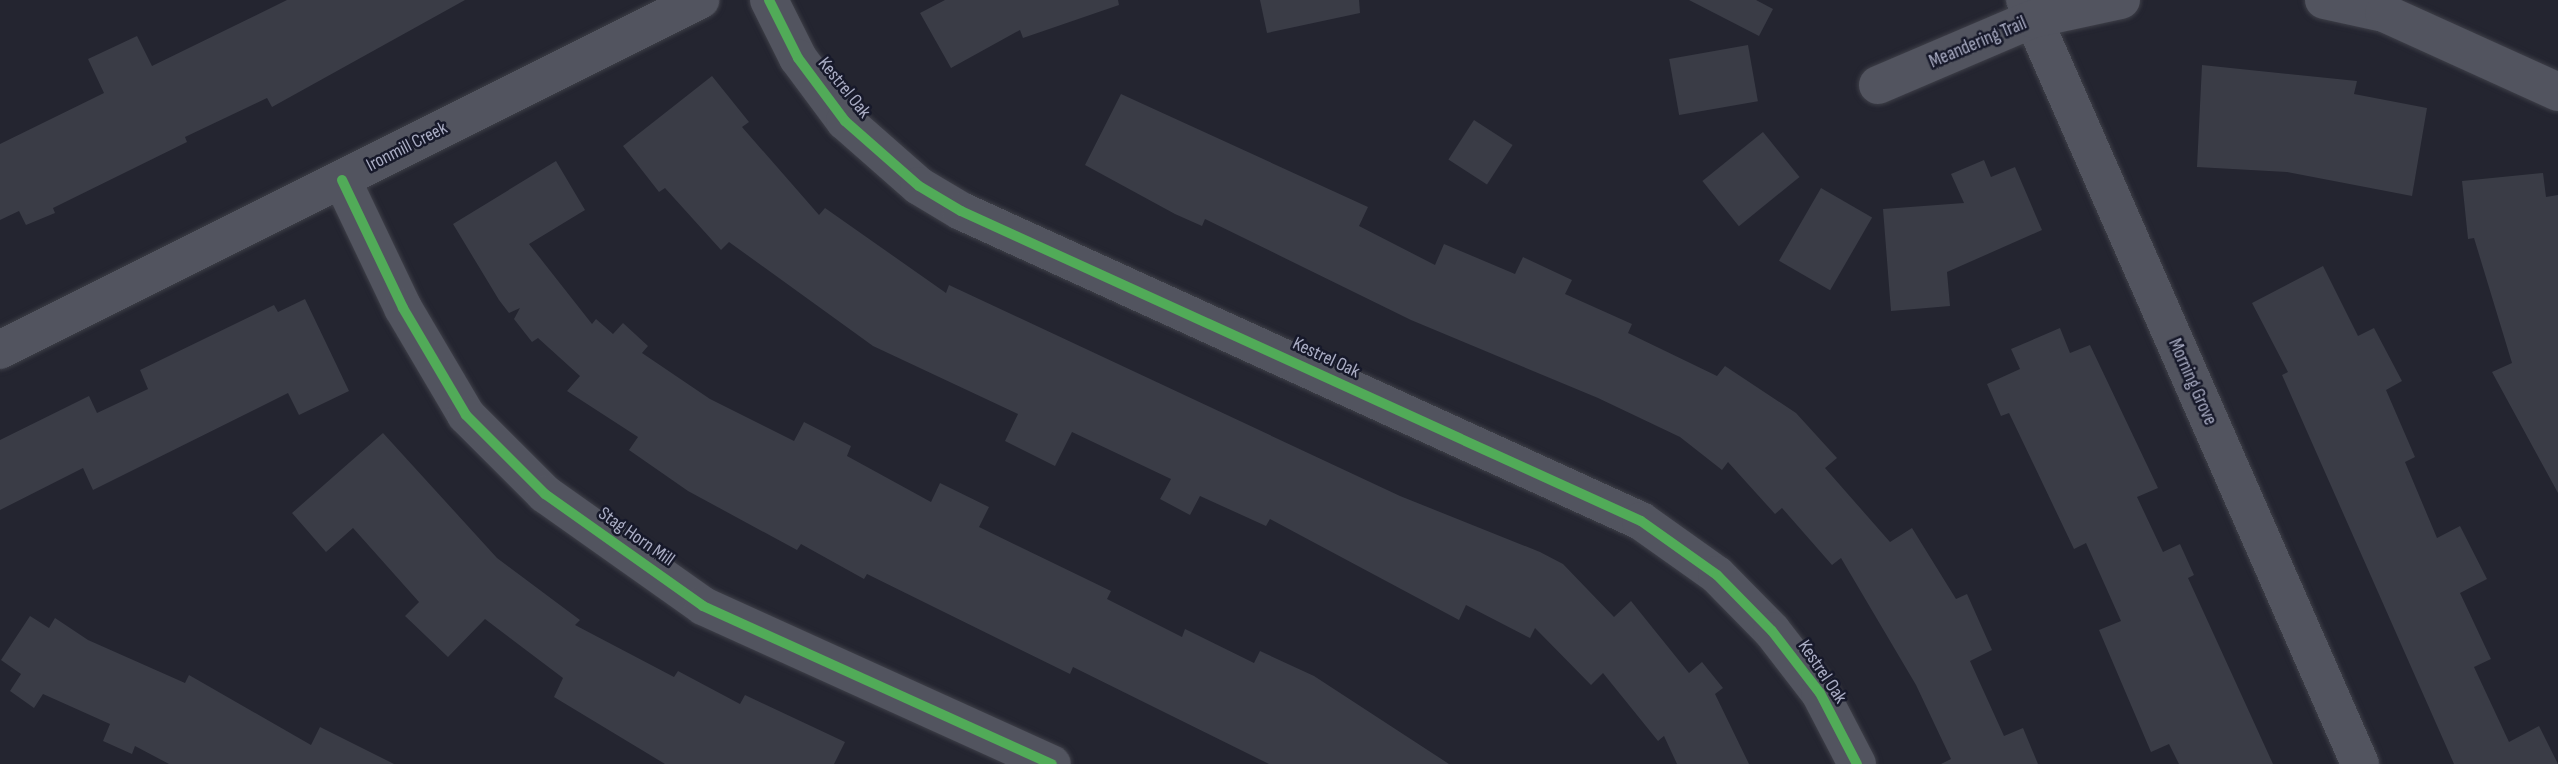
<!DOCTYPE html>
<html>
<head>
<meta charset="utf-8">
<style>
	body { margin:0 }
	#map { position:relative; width:2558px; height:764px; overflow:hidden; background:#242530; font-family:"Sofia Sans Condensed",sans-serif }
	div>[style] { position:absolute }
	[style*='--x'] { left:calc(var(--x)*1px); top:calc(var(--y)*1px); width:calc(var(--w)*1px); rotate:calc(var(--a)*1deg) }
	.building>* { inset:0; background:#3a3c46; transform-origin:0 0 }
	.roads { filter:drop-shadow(0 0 2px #3e3f48) drop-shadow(0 0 2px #3e3f48) }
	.street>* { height:38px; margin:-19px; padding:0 19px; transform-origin:19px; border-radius:19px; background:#52545f }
	.cycleway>* { height:10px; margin:-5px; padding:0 5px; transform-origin:5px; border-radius:5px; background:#51ab58 }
	span { translate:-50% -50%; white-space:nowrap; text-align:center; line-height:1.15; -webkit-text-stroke:5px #17192a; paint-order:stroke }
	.street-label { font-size:19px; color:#aaadc4 }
</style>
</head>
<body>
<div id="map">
	<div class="building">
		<div style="clip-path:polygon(287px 0,465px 0,272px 107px,267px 98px,185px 137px,187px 142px,53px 208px,55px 213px,26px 225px,19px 211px,0 220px,0 144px,104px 93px,88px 59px,137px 36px,152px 66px)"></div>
		<div style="clip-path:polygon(945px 0,1118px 0,1119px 5px,1023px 38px,1020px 30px,951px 68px,920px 13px)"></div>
		<div style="clip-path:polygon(1260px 0,1359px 0,1360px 13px,1267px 33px)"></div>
		<div style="clip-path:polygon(1689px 0,1756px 0,1773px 9px,1759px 36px)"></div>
		<div style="left:1748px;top:45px;width:57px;height:80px;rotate:80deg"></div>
		<div style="clip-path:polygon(2202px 65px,2357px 81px,2354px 94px,2427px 108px,2412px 196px,2287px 172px,2197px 167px)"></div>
		<div style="clip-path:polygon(712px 76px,749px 122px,742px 127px,819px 215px,825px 208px,946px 293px,949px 285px,1400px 496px,1540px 552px,1563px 564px,1614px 617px,1631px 601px,1689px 673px,1702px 662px,1723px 688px,1715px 694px,1749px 764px,1677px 764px,1664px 736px,1658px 741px,1603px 673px,1591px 685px,1535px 628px,1530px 638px,1466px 605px,1459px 620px,1270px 519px,1266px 526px,1200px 496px,1190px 515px,1160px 499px,1171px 479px,1072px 432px,1055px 466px,1005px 441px,1018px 414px,873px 346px,729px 242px,721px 250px,665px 188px,659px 192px,623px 146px)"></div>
		<div style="clip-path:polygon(1121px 94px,1368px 207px,1359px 226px,1435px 265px,1444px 244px,1515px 274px,1523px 257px,1572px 280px,1565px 294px,1632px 324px,1628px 333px,1717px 376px,1725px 366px,1796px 413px,1837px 458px,1825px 468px,1890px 542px,1912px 528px,1956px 599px,1967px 594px,1992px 650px,1970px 661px,2004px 736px,2023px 728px,2038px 764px,1941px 764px,1951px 759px,1916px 685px,1841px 558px,1832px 565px,1782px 508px,1775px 514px,1728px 462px,1722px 470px,1680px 437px,1598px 398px,1411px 320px,1205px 219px,1202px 226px,1175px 214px,1085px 165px)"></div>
		<div style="left:1474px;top:120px;width:46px;height:47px;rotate:33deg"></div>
		<div style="left:1763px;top:132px;width:58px;height:78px;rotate:51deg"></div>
		<div style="clip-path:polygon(1984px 160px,1991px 177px,2015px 167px,2042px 230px,1947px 272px,1950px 306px,1891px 311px,1883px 209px,1964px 203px,1951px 174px)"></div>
		<div style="clip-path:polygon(556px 161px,585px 210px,529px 244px,592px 324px,596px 319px,613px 334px,623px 323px,648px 346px,642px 353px,710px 399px,794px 441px,804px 422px,851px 446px,847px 456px,931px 502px,940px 483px,989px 507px,979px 527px,1111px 591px,1107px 599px,1182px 637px,1185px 629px,1254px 663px,1260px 651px,1314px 676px,1449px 764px,1269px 764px,1073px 667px,1070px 674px,867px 574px,864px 579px,801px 544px,797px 550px,688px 491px,629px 450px,638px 437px,567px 391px,580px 376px,538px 338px,532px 342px,514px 319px,520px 308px,509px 313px,499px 300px,453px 224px)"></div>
		<div style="clip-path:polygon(2543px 173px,2546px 197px,2558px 195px,2558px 493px,2492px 372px,2512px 363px,2474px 238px,2468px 239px,2462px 181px)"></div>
		<div style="left:1821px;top:188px;width:59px;height:84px;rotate:30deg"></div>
		<div style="clip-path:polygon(2323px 266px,2358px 336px,2374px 328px,2402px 381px,2386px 390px,2415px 457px,2405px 462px,2437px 538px,2460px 526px,2487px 579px,2460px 593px,2491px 659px,2474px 667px,2509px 742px,2539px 726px,2558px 764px,2454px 764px,2282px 375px,2288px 372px,2252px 303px)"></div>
		<div style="clip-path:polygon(305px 299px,349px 391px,299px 415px,288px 393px,93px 490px,83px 468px,0 510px,0 440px,89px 396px,97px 413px,148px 389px,140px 370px,274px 305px,278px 312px)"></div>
		<div style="clip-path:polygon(2060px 328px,2070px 353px,2090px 345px,2158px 488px,2137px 497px,2163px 552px,2180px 544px,2194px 575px,2188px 578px,2273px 764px,2179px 764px,2169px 744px,2151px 752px,2099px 630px,2121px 621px,2086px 543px,2074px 549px,2009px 413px,2001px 416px,1987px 384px,2020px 369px,2011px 349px)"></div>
		<div style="clip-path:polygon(383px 433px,497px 558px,580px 620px,575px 625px,674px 677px,678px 671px,740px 704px,745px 695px,845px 742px,834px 764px,665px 764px,554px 697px,563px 678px,485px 619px,448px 657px,405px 616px,419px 602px,353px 528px,326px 552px,292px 513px)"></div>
		<div style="clip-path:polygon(30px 616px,49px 628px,55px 618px,88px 640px,185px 683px,189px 675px,311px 745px,320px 727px,394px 764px,169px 764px,135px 746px,132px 754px,103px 741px,110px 724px,43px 694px,34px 708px,10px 691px,21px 674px,1px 660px)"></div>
	</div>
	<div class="roads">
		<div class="street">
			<div style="--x:769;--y:0;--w:65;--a:63.4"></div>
			<div style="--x:798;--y:58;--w:79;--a:53.3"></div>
			<div style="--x:845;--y:121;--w:98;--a:41.3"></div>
			<div style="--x:919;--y:186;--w:49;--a:30.8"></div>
			<div style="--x:961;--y:211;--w:747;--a:24.51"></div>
			<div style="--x:1641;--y:521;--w:93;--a:35.4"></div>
			<div style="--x:1717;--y:575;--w:78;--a:45.5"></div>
			<div style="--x:1772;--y:631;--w:78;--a:52.3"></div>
			<div style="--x:1820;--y:693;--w:80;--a:62.5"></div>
			<div style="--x:2025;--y:0;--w:834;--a:66.32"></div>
			<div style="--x:2324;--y:0;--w:61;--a:12.2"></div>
			<div style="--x:2384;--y:13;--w:191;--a:24.4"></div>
			<div style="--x:1878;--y:85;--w:168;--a:-23.1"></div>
			<div style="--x:2033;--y:19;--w:90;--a:-12.2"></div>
			<div style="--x:342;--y:180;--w:142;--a:64.5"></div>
			<div style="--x:403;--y:308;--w:124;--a:59.5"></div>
			<div style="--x:466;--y:415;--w:112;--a:45"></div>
			<div style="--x:545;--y:494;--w:194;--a:35.3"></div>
			<div style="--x:703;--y:606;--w:383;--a:24.4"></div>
			<div style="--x:0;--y:350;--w:783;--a:-26.57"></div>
		</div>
	</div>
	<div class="cycleway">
		<div style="--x:769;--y:0;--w:65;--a:63.4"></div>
		<div style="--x:798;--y:58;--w:79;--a:53.3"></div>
		<div style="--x:845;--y:121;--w:98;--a:41.3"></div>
		<div style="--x:919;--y:186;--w:49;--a:30.8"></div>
		<div style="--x:961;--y:211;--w:747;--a:24.51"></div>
		<div style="--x:1641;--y:521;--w:93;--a:35.4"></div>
		<div style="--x:1717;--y:575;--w:78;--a:45.5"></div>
		<div style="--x:1772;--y:631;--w:78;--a:52.3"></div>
		<div style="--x:1820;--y:693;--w:80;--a:62.5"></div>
		<div style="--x:342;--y:180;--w:142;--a:64.5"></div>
		<div style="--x:403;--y:308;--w:124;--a:59.5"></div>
		<div style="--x:466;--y:415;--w:112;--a:45"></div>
		<div style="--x:545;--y:494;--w:194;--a:35.3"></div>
		<div style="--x:703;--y:606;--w:383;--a:24.4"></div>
	</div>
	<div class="street-label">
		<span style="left:1978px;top:43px;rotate:-23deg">Meandering Trail</span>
		<span style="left:844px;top:88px;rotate:51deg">Kestrel Oak</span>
		<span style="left:407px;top:147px;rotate:-27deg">Ironmill Creek</span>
		<span style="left:1326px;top:358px;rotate:25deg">Kestrel Oak</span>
		<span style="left:2192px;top:382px;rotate:66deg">Morning Grove</span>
		<span style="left:636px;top:537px;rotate:35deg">Stag Horn Mill</span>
		<span style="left:1822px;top:672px;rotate:56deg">Kestrel Oak</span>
	</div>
</div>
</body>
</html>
